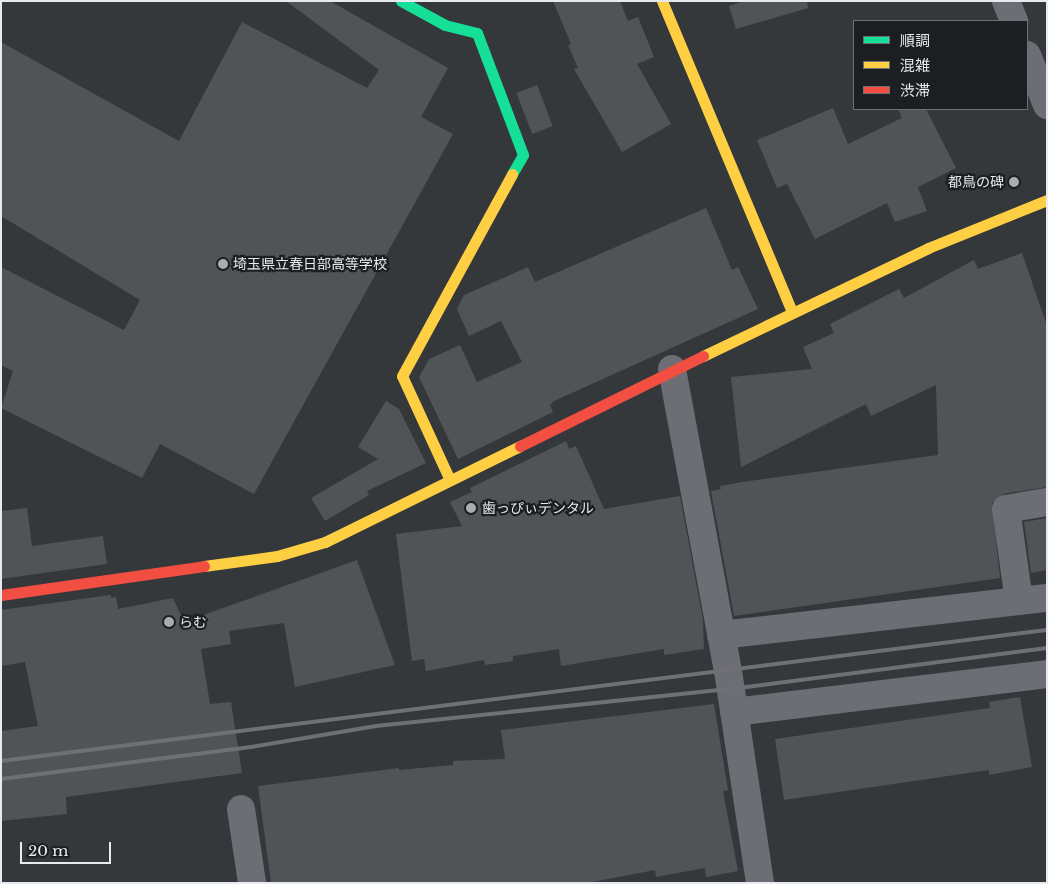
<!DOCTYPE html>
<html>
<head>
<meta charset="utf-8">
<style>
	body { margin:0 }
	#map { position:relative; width:1048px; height:884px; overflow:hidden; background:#35383b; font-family:"Libre Baskerville","Noto Sans JP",serif }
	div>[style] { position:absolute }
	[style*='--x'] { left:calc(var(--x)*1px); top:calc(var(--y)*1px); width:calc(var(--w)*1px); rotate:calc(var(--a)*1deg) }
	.building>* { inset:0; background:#515456; transform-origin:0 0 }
	.street>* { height:28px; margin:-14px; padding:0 14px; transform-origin:14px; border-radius:14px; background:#6d6d76 }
	.fast>* { height:11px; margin:-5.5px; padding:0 5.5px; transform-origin:5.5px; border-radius:5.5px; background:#16e098 }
	.slow>* { height:11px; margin:-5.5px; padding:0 5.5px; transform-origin:5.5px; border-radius:5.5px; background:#ffcf43 }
	.jam>* { height:11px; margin:-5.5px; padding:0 5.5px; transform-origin:5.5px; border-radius:5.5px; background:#f24e42 }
	.rail>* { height:4px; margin:-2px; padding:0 2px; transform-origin:2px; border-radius:2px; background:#6f6f76 }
	.dots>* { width:14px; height:14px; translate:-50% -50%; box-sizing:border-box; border:2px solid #1c1e22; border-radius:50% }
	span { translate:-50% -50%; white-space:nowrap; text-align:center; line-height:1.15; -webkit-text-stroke:4.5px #1c1e22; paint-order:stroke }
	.poi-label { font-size:14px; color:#e7eaef }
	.right { translate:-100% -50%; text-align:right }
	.left { translate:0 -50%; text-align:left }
	.frame { position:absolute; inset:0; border:2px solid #e7eaef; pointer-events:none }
	.legend { position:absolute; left:853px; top:20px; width:175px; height:90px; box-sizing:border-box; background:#1c1e22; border:1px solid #6d7074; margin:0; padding:6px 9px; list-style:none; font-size:15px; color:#e7eaef }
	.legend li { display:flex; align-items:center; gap:10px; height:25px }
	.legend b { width:25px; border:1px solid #6d7074 }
	.scale { position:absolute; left:20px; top:842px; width:91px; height:22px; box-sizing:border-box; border:2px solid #e7eaef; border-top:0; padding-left:6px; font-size:15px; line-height:18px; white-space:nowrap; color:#e7eaef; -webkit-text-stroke:4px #1c1e22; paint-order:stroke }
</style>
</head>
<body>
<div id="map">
	<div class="building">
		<div style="clip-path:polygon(286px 1px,330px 1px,448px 68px,421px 117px,453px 134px,254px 494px,160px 444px,142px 478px,1px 408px,13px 371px,1px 365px,1px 267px,124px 330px,140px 300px,1px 216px,1px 42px,179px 141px,242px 22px,367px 88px,379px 70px)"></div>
		<div style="clip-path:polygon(553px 1px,620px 1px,628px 21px,638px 17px,654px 57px,637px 64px,671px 124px,622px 152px,574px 69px,578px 68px,568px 45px,571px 44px)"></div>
		<div style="clip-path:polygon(743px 1px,807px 1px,808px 8px,736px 29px,729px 6px)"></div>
		<div style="left:537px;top:85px;width:44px;height:22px;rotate:69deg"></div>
		<div style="clip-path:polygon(833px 108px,848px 144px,902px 118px,898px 109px,926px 109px,956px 168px,918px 187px,927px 211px,895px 222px,887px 203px,815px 239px,787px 184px,777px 188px,757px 140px)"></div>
		<div style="clip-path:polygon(706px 208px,732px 270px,738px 267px,758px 309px,554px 401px,550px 405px,553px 412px,458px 459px,419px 377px,429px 359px,460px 345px,477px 382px,522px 362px,501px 321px,469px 336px,457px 309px,464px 295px,528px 267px,535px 282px)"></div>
		<div style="clip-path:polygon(1022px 253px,1047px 326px,1047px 487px,1003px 494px,992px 503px,1000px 578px,734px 616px,711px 491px,721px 489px,720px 486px,742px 482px,938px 455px,936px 385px,871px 416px,866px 404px,741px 467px,731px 377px,812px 369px,803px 347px,834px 333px,830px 324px,899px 289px,904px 298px,974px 260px,978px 269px)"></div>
		<div style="clip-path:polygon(386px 401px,399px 409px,426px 463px,367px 491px,369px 495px,325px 521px,311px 498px,378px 459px,358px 447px)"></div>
		<div style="clip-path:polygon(566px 441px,569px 449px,576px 446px,604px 509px,680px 496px,703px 620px,704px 649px,664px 655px,664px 649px,561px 666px,559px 649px,513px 656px,513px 661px,485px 665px,484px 660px,426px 671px,424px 659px,412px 661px,396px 534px,462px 526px,450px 502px,472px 492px,470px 488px)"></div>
		<div style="clip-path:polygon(27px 508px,32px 546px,103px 536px,107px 564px,1px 579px,1px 511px)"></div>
		<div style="clip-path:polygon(1047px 518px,1047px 570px,1031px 573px,1024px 522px)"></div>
		<div style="clip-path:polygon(357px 560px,395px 665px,295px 687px,284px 623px,229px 631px,231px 644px,201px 649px,210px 704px,231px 702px,242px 773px,66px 797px,67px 814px,1px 821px,1px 731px,38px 726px,25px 662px,1px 666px,1px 610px,111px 595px,111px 598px,116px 597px,118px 609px,173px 598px,184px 622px)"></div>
		<div style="clip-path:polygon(1020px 697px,1032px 767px,989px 775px,989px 770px,784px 800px,775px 739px,990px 708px,989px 702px)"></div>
		<div style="clip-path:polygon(714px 704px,728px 790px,723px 791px,738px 871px,706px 877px,705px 868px,656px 877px,655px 870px,587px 883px,271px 883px,258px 786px,399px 768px,399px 770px,453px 765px,453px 761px,505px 759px,501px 730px)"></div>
	</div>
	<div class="street">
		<div style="--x:1006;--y:1;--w:22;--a:68"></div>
		<div style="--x:1027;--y:55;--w:54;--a:68.2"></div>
		<div style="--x:672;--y:369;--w:307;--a:79.5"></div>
		<div style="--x:728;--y:671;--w:214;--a:81.4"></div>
		<div style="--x:1019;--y:601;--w:93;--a:-98"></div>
		<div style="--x:1006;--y:509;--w:42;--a:-9.7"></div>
		<div style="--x:721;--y:635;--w:328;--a:-6.5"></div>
		<div style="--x:734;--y:712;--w:315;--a:-6.9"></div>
		<div style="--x:241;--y:809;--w:75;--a:81.5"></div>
	</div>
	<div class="fast">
		<div style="--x:401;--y:1;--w:50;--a:28.6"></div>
		<div style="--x:445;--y:25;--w:33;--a:14"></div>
		<div style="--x:477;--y:33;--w:130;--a:69.3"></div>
		<div style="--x:523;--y:155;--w:22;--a:120"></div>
	</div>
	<div class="slow">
		<div style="--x:662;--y:1;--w:337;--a:67.3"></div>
		<div style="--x:703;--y:356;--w:250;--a:-25.6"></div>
		<div style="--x:928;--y:248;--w:128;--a:-22"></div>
		<div style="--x:449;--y:478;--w:112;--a:-114.7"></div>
		<div style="--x:402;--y:376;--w:230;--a:-61.4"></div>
		<div style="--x:204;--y:566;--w:74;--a:-7.8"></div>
		<div style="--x:277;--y:556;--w:50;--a:-16.3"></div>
		<div style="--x:325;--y:542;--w:217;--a:-26.2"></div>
	</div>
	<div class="jam">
		<div style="--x:520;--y:446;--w:204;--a:-26.2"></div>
		<div style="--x:1;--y:595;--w:205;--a:-8.1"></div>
	</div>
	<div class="rail">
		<div style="--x:1;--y:761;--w:1054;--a:-7.14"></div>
		<div style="--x:1;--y:779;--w:252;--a:-7.3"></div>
		<div style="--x:251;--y:747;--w:127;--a:-9.5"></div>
		<div style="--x:376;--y:726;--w:357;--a:-6"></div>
		<div style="--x:731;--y:689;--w:319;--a:-7.4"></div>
	</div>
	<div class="dots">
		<div style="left:1014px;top:182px;background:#a9acb0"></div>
		<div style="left:223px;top:264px;background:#a9acb0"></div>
		<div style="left:471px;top:508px;background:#a9acb0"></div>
		<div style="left:169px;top:622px;background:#a9acb0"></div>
	</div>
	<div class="poi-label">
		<span class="right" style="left:1004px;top:182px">都鳥の碑</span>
		<span class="left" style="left:233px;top:264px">埼玉県立春日部高等学校</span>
		<span class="left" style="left:482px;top:508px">歯っぴぃデンタル</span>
		<span class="left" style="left:179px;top:622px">らむ</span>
	</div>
	<div class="frame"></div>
	<ul class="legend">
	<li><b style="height:6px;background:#16e098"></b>順調</li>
	<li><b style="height:6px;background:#ffcf43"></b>混雑</li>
	<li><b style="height:6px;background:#f24e42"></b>渋滞</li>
	</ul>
	<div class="scale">20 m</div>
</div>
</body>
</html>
